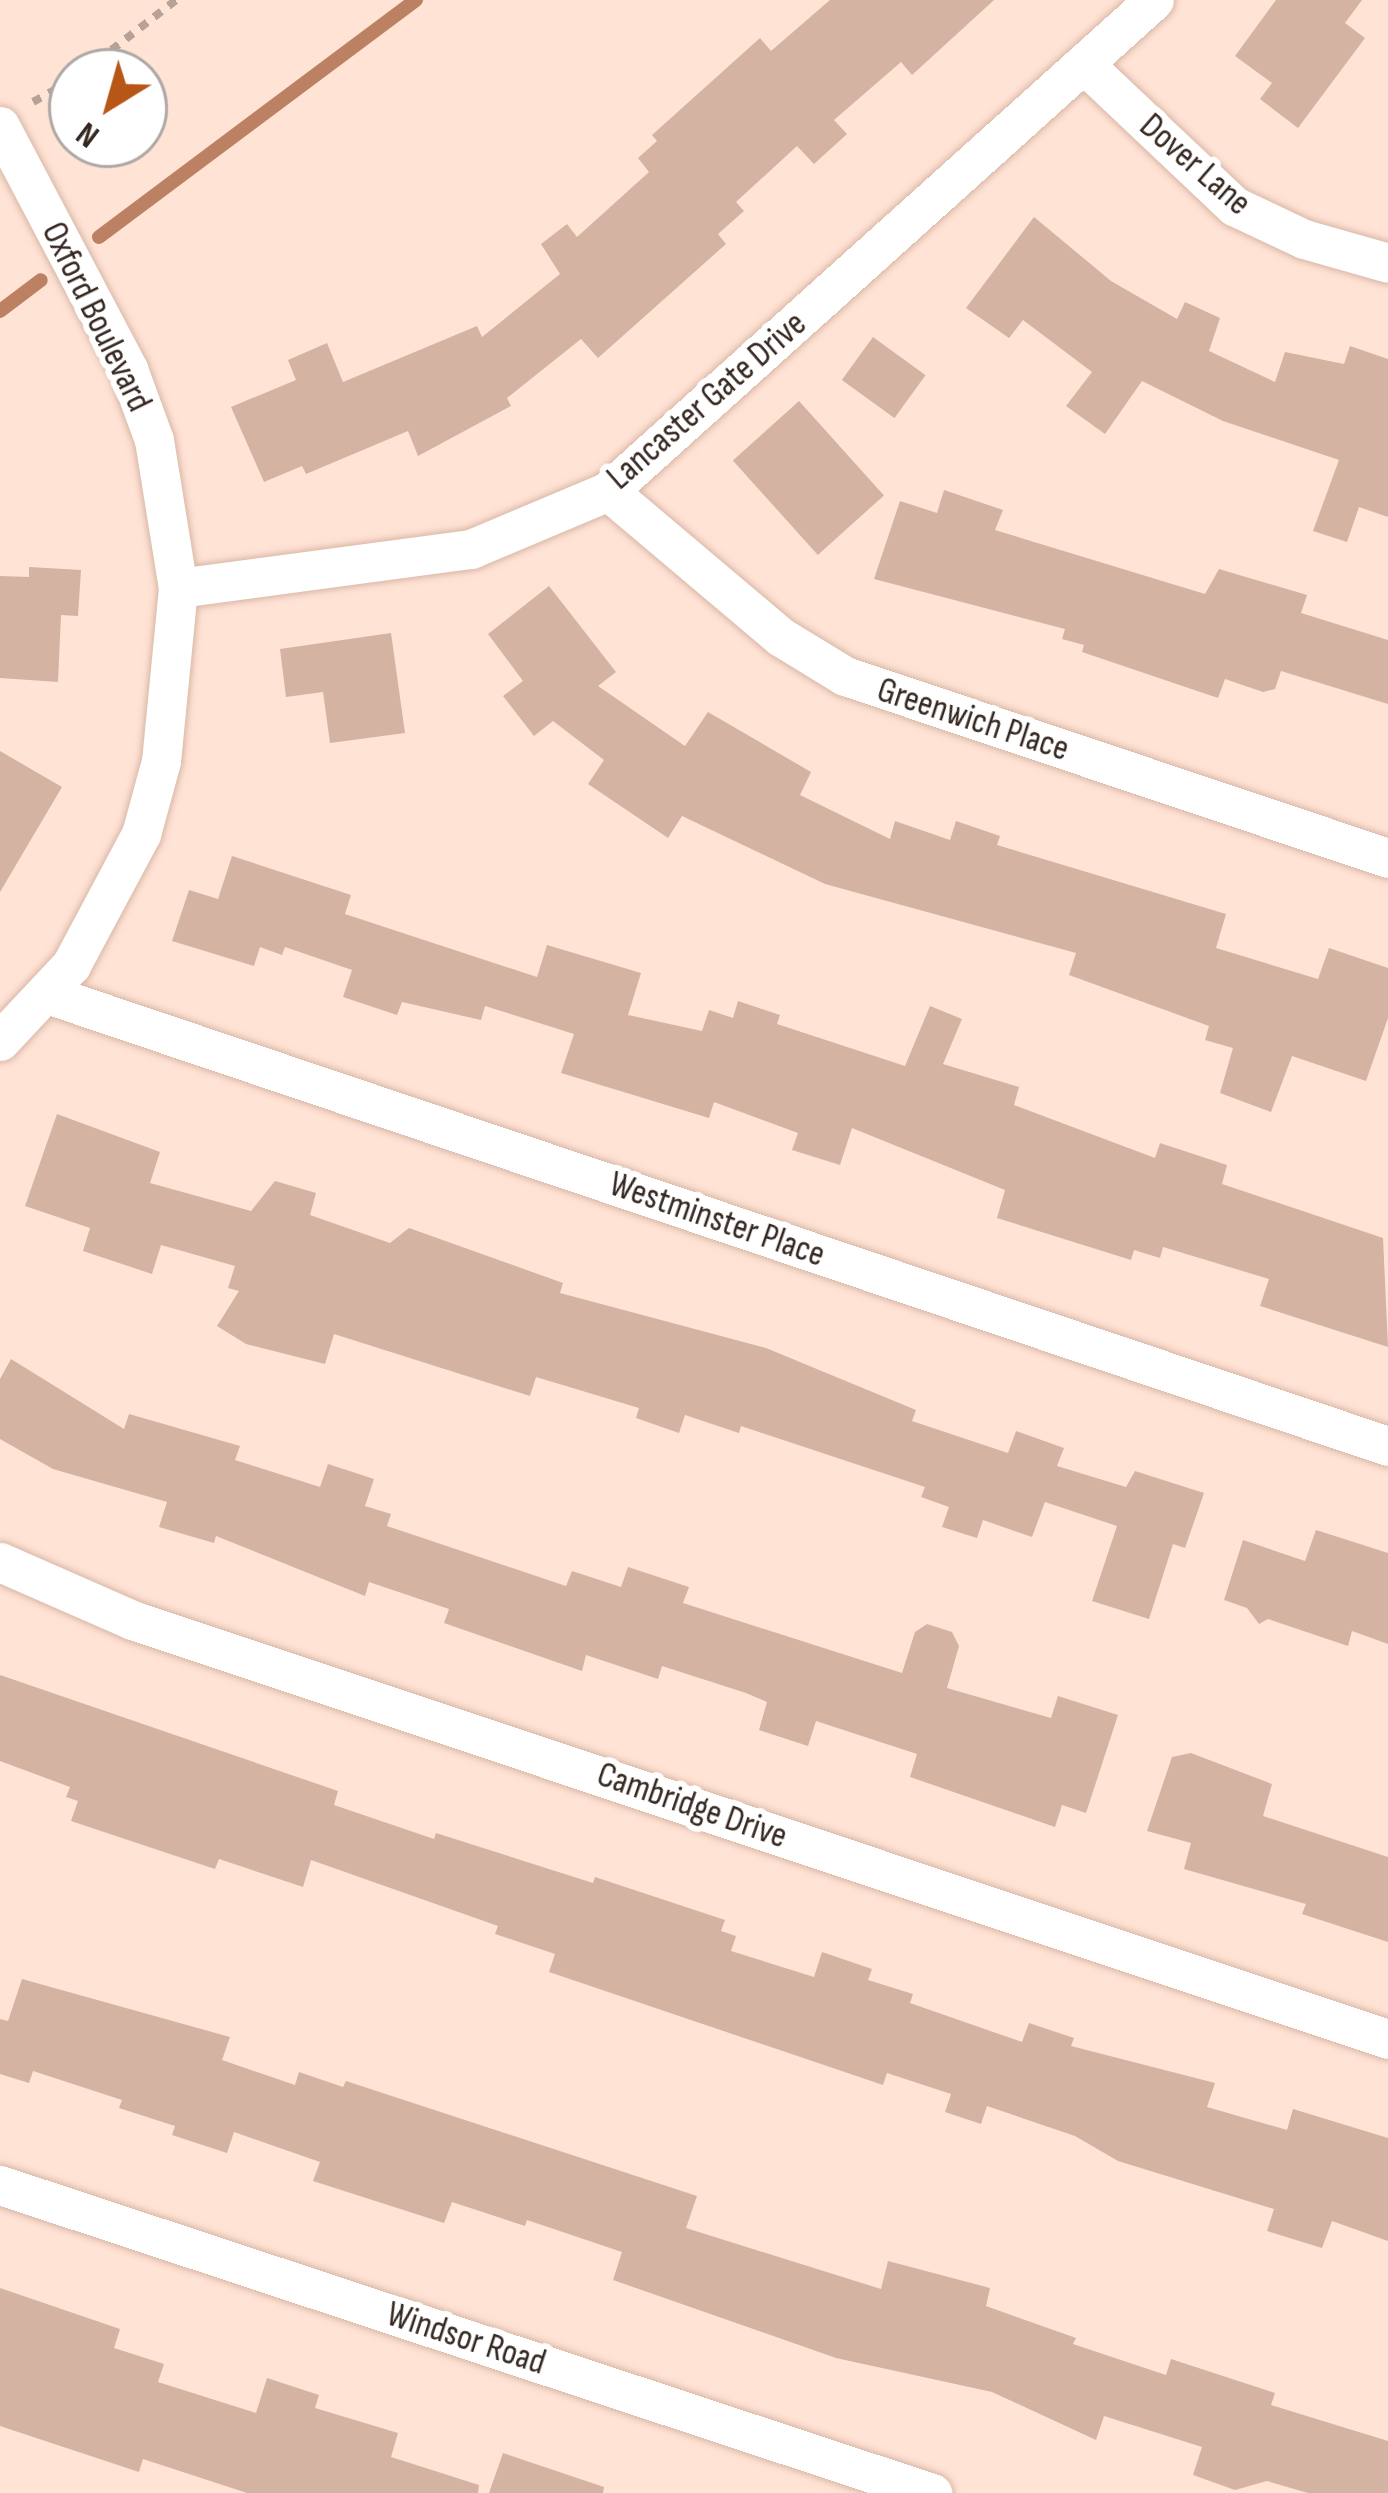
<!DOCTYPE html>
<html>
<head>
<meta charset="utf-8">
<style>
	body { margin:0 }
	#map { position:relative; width:1388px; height:2493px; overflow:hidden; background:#ffe3d5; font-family:"Sofia Sans Condensed",sans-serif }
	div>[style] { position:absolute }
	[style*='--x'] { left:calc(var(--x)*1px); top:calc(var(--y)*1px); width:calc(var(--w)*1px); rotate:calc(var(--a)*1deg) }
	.stream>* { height:14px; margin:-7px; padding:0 7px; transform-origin:7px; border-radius:7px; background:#bc8163 }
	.building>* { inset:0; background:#d4b3a2; transform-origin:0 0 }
	.path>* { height:8px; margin-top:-4px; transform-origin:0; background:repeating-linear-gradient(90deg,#b8a196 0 9px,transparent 0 18px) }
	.roads { filter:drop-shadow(0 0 3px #d9b7a6) drop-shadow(0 0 3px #d9b7a6) }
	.street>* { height:39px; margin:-19.5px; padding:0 19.5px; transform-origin:19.5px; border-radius:19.5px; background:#fff }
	span { translate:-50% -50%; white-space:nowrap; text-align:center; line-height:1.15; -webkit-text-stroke:12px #fff; paint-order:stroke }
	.street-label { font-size:36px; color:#342720 }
	.north { position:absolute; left:48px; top:48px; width:120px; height:120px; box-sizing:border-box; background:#fff; border:3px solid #aea9a6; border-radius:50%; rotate:217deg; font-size:33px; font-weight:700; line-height:48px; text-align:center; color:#342720 }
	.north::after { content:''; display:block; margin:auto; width:42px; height:54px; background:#b75616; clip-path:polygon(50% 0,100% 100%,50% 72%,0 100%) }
</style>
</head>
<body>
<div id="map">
	<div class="stream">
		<div style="--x:99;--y:237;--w:396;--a:-36.8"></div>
		<div style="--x:0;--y:311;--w:51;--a:-37.1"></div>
	</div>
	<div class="building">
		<div style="clip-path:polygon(830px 0,994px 0,912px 75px,901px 62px,834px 120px,847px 134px,814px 164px,797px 146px,736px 202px,744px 211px,718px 234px,726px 244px,598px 358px,581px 339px,507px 398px,511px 406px,418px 456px,408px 431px,306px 474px,302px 466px,264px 482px,231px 407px,296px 380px,288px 360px,327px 343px,343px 382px,477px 326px,482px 337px,560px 274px,541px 244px,567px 224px,577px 237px,649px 172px,638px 158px,657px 141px,652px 135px,760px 38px,771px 51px)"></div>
		<div style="clip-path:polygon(1276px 0,1362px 0,1345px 23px,1365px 38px,1298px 128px,1260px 99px,1272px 83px,1235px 56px)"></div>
		<div style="clip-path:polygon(1034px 217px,1111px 281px,1177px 319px,1185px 302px,1220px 318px,1209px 351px,1275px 382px,1285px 352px,1344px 364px,1350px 346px,1388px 359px,1388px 517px,1359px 507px,1347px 542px,1313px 531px,1339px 460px,1223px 421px,1142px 381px,1105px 434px,1066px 406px,1092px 372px,1023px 320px,1009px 338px,966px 308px)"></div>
		<div style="left:873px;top:337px;width:65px;height:53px;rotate:36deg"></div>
		<div style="left:799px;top:401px;width:127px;height:89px;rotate:48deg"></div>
		<div style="clip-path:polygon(944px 490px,1003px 510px,995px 530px,1205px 594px,1219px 569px,1307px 595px,1301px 613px,1388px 640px,1388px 704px,1281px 671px,1275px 689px,1263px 692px,1225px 679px,1218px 698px,1082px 652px,1084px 645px,1062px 639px,1065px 629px,874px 579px,900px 501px,937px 513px)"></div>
		<div style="clip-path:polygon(29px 567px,81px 570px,78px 616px,61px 615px,58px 682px,0 678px,0 576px,29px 577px)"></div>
		<div style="clip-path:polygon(549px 586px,616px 672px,598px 686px,685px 746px,708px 712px,811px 772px,800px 795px,890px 839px,895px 821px,950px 840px,956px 821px,1000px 836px,997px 845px,1226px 914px,1216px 948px,1318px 979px,1329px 948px,1388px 968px,1388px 1018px,1366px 1081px,1292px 1056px,1271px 1112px,1220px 1093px,1233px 1048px,1205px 1040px,1209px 1026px,1069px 975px,1076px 953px,825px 884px,682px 816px,668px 838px,588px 784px,604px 760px,553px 721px,534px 736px,503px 696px,523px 681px,488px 634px)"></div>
		<div style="clip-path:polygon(391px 633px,405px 733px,330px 743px,323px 692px,286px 697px,280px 649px)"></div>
		<div style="clip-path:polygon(0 751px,62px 787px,0 892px)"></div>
		<div style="clip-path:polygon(232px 856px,351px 895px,345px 914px,537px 977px,547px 945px,641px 973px,628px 1015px,702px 1031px,709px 1010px,733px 1018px,738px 1001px,780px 1015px,777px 1024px,905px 1066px,930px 1006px,962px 1019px,943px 1064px,1019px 1087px,1014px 1105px,1155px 1158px,1160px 1143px,1227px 1165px,1222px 1184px,1383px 1238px,1388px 1347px,1260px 1306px,1269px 1279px,1163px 1247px,1160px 1258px,1134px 1250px,1131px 1260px,997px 1218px,1005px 1190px,852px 1128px,840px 1165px,792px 1150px,798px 1133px,714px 1102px,709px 1118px,561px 1073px,574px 1034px,485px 1006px,481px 1020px,402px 1002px,397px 1015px,343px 997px,352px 970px,285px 947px,282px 955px,260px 947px,254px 966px,172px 941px,189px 890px,218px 899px)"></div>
		<div style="clip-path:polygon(57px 1114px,160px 1152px,150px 1183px,251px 1211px,275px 1181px,316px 1193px,310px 1215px,390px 1243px,409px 1228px,563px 1283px,560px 1293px,766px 1348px,916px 1410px,912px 1421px,1008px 1453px,1016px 1431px,1064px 1448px,1057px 1466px,1126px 1487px,1135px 1471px,1204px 1493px,1185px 1548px,1173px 1544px,1149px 1619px,1092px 1601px,1117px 1526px,1045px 1502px,1032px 1537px,983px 1520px,977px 1538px,942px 1527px,949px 1507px,921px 1497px,925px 1487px,741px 1426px,739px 1433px,685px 1415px,679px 1433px,636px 1418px,639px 1408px,536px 1377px,530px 1396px,334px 1334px,325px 1364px,246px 1344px,217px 1326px,239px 1291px,228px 1288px,235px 1266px,161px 1245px,152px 1274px,83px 1251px,90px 1228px,25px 1206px)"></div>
		<div style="clip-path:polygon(11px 1359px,124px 1429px,129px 1414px,240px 1446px,235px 1460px,320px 1487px,328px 1464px,374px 1479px,365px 1506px,391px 1514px,387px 1526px,566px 1586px,572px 1571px,621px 1587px,628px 1567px,689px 1587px,683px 1603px,902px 1673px,915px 1632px,927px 1624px,952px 1632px,959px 1646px,947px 1688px,1051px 1718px,1058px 1696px,1118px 1715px,1086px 1813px,1062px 1805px,1055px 1827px,910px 1777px,917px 1754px,816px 1721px,808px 1746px,759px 1730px,767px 1702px,746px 1693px,662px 1666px,658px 1679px,586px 1655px,582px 1671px,444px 1623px,449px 1609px,369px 1582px,365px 1596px,216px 1536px,214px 1543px,159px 1527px,167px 1502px,53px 1469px,0 1439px,0 1379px)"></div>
		<div style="clip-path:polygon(1316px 1530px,1388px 1553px,1388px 1644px,1352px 1631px,1348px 1646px,1268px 1619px,1259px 1624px,1247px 1608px,1224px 1600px,1243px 1540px,1305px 1561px)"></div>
		<div style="clip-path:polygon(0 1675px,338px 1791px,334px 1805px,434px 1839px,436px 1833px,593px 1883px,595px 1877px,725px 1920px,721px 1931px,736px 1936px,731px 1951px,814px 1977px,822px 1952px,872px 1969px,868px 1980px,913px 1994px,910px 2003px,1022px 2042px,1029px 2023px,1074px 2038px,1071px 2046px,1215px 2083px,1207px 2107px,1287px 2130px,1293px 2109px,1388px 2138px,1388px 2241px,1332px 2221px,1322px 2248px,1267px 2231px,1274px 2209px,1118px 2161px,1075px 2136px,987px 2106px,981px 2124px,945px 2112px,951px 2094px,887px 2073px,883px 2085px,549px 1972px,555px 1954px,495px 1934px,498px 1926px,311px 1860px,303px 1887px,219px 1859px,215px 1869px,71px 1821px,78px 1801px,66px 1797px,70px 1787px,0 1761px)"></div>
		<div style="clip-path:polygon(1191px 1753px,1272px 1784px,1263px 1816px,1388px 1857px,1388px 1942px,1302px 1914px,1306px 1904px,1184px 1869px,1191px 1843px,1147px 1831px,1172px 1757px)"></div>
		<div style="clip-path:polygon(22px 1979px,230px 2037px,222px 2060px,295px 2085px,299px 2072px,343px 2087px,346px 2081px,697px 2196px,686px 2228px,881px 2289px,888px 2261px,990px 2288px,986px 2306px,1076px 2338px,1073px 2344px,1166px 2375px,1171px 2359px,1275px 2393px,1271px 2405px,1388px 2441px,1388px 2493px,1308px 2493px,1267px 2481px,1235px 2490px,1193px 2475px,1202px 2447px,1104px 2416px,1096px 2440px,992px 2392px,836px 2358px,613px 2280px,622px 2252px,527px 2220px,525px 2226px,452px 2202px,444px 2223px,313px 2181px,320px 2162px,234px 2132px,227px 2153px,172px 2135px,175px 2126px,119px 2108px,122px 2100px,33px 2071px,29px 2083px,0 2074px,0 2019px,8px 2021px)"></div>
		<div style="clip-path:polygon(0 2288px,120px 2329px,114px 2348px,164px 2364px,158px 2382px,256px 2413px,267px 2378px,319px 2395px,315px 2408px,398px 2433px,391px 2457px,479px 2485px,478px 2493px,247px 2493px,143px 2459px,139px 2472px,0 2426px)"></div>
		<div style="clip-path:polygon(503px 2453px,604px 2487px,603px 2493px,489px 2493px)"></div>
	</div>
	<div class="path">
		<div style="--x:83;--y:72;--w:118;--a:-37.7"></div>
		<div style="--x:33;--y:102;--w:45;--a:-29.4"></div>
	</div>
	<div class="roads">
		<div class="street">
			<div style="--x:1085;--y:65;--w:205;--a:43.4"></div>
			<div style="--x:1234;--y:206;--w:77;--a:25.2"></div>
			<div style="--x:1304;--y:239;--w:87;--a:15.9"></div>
			<div style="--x:0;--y:126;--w:275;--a:62.2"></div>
			<div style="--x:128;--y:369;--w:76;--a:69.9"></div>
			<div style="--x:154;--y:440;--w:150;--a:80.8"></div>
			<div style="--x:178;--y:588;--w:174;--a:95.6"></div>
			<div style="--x:161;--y:761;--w:76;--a:105.3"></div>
			<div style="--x:141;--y:834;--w:149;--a:118.1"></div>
			<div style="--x:71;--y:965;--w:104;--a:133.1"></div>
			<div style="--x:608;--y:491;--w:226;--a:40.2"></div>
			<div style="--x:781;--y:637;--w:75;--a:31.4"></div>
			<div style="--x:845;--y:676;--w:573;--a:18.53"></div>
			<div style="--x:178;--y:588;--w:296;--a:-7.6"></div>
			<div style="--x:471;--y:549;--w:149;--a:-22.9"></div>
			<div style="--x:608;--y:491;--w:734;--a:-41.96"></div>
			<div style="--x:47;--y:994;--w:1415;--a:18.63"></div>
			<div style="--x:0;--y:1562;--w:144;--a:23.7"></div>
			<div style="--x:132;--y:1620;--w:1324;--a:18.45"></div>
			<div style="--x:0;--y:2185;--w:982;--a:18.29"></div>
		</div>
	</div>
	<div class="street-label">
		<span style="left:1195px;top:165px;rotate:41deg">Dover Lane</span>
		<span style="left:96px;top:317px;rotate:64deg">Oxford Boulevard</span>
		<span style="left:707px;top:401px;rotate:-41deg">Lancaster Gate Drive</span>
		<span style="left:973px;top:720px;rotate:18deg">Greenwich Place</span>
		<span style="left:717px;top:1220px;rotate:19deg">Westminster Place</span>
		<span style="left:692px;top:1806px;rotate:19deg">Cambridge Drive</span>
		<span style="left:466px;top:2339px;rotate:18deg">Windsor Road</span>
	</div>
	<div class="north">N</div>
</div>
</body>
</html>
